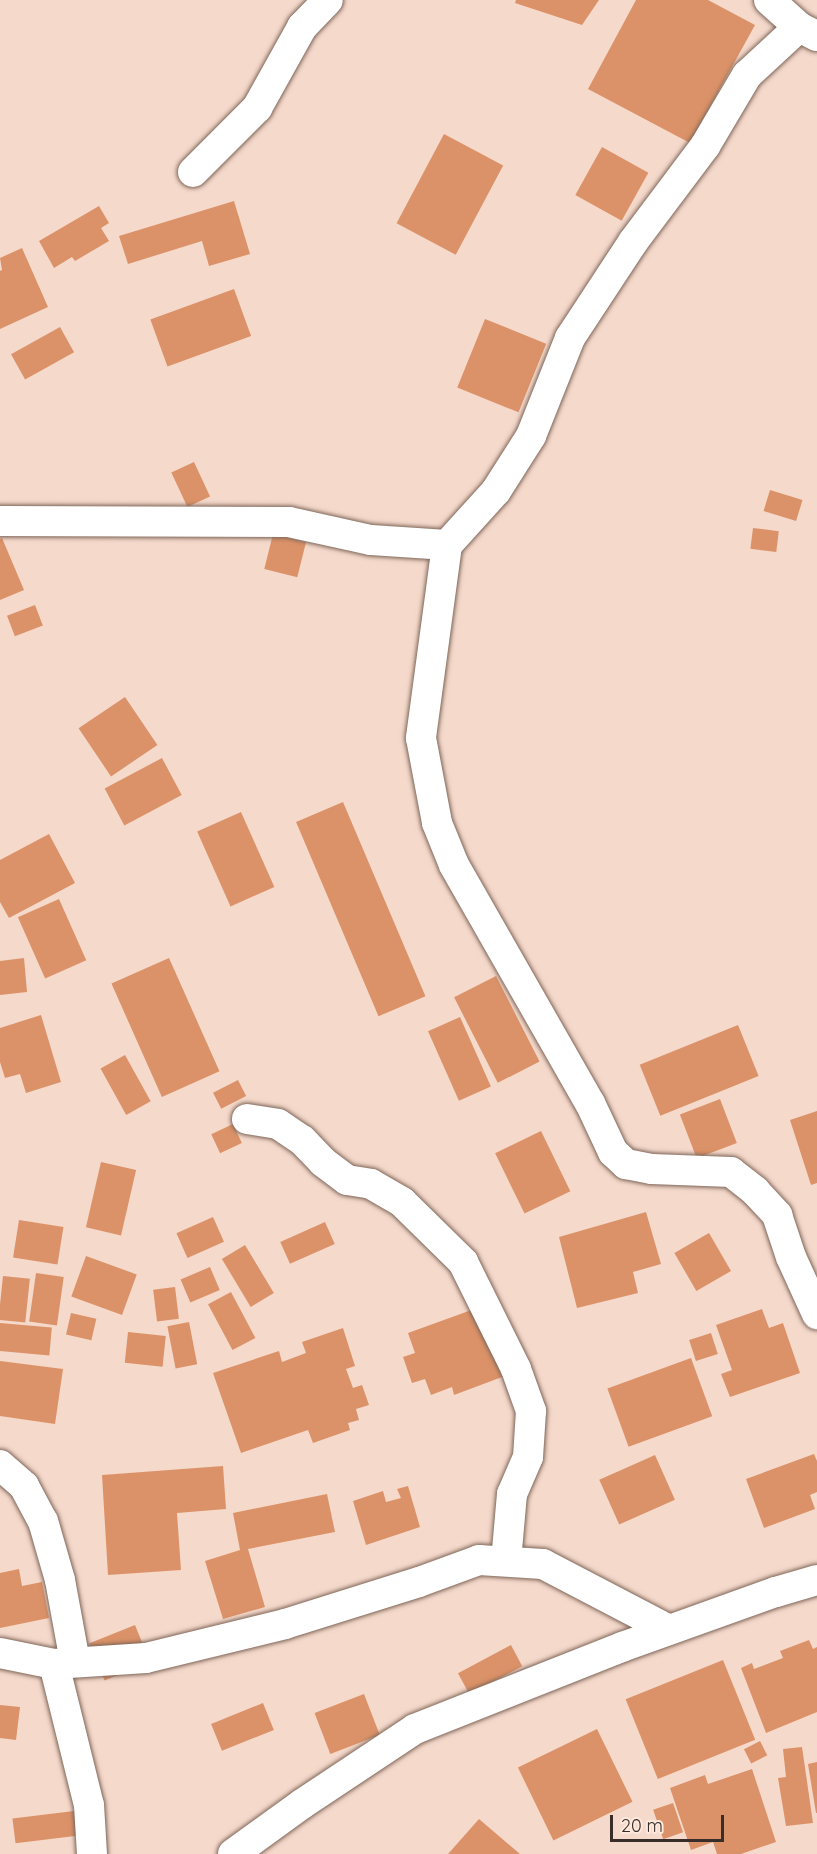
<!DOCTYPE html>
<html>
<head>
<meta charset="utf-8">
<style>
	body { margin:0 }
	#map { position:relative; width:817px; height:1854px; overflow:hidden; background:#f5d9cb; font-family:Quicksand,sans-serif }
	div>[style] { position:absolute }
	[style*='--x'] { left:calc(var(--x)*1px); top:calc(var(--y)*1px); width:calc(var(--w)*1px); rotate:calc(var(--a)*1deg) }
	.building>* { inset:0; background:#dc9268; transform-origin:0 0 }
	.roads { filter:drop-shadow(0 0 2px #7e6659) drop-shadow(0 0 2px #7e6659) }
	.street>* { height:30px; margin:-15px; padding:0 15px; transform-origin:15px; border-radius:15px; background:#fff }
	span { translate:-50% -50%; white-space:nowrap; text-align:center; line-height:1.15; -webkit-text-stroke:6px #ffe8dc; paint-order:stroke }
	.scale { position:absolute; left:610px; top:1815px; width:114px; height:27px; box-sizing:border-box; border:3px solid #382d28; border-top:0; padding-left:8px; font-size:18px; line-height:21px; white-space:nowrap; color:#382d28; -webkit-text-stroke:4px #ffe8dc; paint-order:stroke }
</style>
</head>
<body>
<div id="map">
	<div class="building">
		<div style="clip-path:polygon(516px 0,599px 0,582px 25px,515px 3px)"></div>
		<div style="clip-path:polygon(636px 0,708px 0,755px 25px,690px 143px,588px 89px)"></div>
		<div style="left:444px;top:134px;width:67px;height:101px;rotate:28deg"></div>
		<div style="left:602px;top:147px;width:53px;height:55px;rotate:29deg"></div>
		<div style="clip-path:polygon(234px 201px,250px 254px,209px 266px,202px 241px,128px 264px,119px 236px)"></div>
		<div style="clip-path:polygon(99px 206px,109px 223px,101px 228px,109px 241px,75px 261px,72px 257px,54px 268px,39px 241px)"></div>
		<div style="clip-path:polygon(22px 248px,48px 307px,0 329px,0 271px,2px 270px,0 258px)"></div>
		<div style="left:234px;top:289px;width:50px;height:89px;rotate:70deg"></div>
		<div style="left:485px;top:319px;width:66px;height:74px;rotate:22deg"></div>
		<div style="left:60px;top:327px;width:29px;height:56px;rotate:61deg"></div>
		<div style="left:194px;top:462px;width:38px;height:25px;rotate:65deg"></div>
		<div style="left:770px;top:490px;width:34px;height:22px;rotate:17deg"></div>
		<div style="left:753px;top:528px;width:26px;height:21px;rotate:7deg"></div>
		<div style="left:273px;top:534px;width:34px;height:36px;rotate:14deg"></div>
		<div style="clip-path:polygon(2px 538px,24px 590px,0 600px,0 539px)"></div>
		<div style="left:35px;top:605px;width:22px;height:30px;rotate:69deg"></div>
		<div style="left:125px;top:697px;width:58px;height:56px;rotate:56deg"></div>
		<div style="left:162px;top:758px;width:42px;height:65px;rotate:62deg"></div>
		<div style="left:343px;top:802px;width:211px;height:51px;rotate:67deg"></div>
		<div style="left:241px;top:812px;width:82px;height:48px;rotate:66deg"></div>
		<div style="clip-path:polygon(49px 834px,75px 883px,9px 918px,0 902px,0 860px)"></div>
		<div style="left:59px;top:899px;width:67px;height:45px;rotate:66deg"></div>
		<div style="clip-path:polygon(24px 958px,27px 992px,0 995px,0 961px)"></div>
		<div style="left:169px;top:958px;width:124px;height:63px;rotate:66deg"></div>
		<div style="left:496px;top:976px;width:96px;height:47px;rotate:63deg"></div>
		<div style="clip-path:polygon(41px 1015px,61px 1082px,26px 1093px,20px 1074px,5px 1078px,0 1062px,0 1028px)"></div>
		<div style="left:460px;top:1017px;width:76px;height:35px;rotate:66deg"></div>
		<div style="left:738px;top:1025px;width:55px;height:106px;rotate:68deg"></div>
		<div style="left:125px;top:1055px;width:53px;height:28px;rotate:61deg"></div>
		<div style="left:238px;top:1080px;width:18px;height:28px;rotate:63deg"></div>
		<div style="left:720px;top:1099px;width:47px;height:43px;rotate:69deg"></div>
		<div style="clip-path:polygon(817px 1111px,817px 1183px,811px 1185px,790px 1120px)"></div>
		<div style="left:233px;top:1124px;width:21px;height:24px;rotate:65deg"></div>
		<div style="left:541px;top:1131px;width:67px;height:51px;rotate:64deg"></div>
		<div style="left:101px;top:1162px;width:36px;height:67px;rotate:13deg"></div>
		<div style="clip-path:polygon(646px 1212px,661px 1264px,633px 1272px,638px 1293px,577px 1308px,559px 1237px)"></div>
		<div style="left:213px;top:1217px;width:27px;height:40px;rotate:66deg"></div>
		<div style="left:19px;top:1220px;width:45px;height:38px;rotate:9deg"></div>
		<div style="left:325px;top:1222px;width:24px;height:49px;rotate:66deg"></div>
		<div style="left:709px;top:1233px;width:44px;height:40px;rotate:60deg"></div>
		<div style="left:245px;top:1245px;width:56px;height:27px;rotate:59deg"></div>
		<div style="left:86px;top:1256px;width:54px;height:43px;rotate:20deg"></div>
		<div style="left:210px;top:1267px;width:25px;height:32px;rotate:67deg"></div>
		<div style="left:36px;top:1273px;width:28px;height:49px;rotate:8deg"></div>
		<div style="left:3px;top:1276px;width:27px;height:44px;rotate:6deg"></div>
		<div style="left:175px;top:1287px;width:32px;height:22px;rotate:83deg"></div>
		<div style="left:231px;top:1292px;width:52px;height:26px;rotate:62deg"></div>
		<div style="clip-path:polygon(477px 1308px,502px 1377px,454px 1395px,452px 1387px,431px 1395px,425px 1379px,412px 1383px,403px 1357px,415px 1353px,408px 1333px)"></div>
		<div style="clip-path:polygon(762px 1309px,769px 1328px,783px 1323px,800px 1373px,730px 1397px,721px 1374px,732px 1370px,716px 1325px)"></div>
		<div style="left:71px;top:1313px;width:26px;height:22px;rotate:13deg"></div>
		<div style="left:189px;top:1322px;width:43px;height:22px;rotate:79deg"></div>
		<div style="left:0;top:1323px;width:52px;height:28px;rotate:5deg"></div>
		<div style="clip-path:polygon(343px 1328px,355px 1366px,346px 1369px,353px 1388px,362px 1385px,369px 1405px,356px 1409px,359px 1420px,348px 1423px,350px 1430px,313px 1443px,308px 1430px,241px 1453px,213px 1373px,279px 1351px,282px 1362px,306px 1353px,302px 1342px)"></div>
		<div style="left:128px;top:1332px;width:38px;height:31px;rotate:6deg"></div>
		<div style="left:711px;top:1333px;width:22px;height:23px;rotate:72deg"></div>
		<div style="left:691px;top:1358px;width:62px;height:89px;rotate:70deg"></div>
		<div style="clip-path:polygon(0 1361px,63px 1369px,55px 1424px,0 1416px)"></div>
		<div style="clip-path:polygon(814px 1454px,817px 1461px,817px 1492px,810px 1495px,815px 1509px,764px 1528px,746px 1479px)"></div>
		<div style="left:655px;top:1455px;width:49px;height:61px;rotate:66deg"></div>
		<div style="clip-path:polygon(223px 1466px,226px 1509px,177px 1513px,181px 1570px,108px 1575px,102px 1475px)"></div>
		<div style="clip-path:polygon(408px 1486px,420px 1527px,366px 1545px,353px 1501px,383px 1491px,386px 1502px,401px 1498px,397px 1489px)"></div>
		<div style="clip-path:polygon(327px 1494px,335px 1532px,248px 1549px,265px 1607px,223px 1619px,205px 1561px,240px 1550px,233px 1513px)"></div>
		<div style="clip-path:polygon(19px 1569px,22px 1586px,42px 1582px,49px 1618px,0 1628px,0 1573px)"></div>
		<div style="left:135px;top:1625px;width:40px;height:49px;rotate:68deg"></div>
		<div style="clip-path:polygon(809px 1640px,813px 1649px,817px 1647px,817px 1712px,766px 1733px,741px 1668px,752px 1663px,754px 1669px,783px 1658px,780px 1651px)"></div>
		<div style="left:511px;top:1645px;width:24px;height:60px;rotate:62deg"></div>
		<div style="left:723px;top:1660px;width:86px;height:105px;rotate:68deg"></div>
		<div style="left:364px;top:1694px;width:44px;height:53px;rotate:69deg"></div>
		<div style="left:263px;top:1703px;width:29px;height:56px;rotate:68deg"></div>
		<div style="clip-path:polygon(0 1705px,20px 1707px,16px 1740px,0 1738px)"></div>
		<div style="left:597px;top:1729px;width:81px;height:88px;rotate:64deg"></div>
		<div style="left:760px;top:1741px;width:16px;height:18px;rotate:63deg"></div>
		<div style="clip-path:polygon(802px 1747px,813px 1823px,786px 1826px,778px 1778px,786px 1777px,783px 1749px)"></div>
		<div style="clip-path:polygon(817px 1762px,817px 1813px,816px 1813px,808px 1764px)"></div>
		<div style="clip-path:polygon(752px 1769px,776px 1842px,741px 1854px,717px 1854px,713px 1842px,691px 1850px,670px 1788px,705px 1775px,708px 1784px)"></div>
		<div style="left:673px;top:1803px;width:31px;height:21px;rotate:71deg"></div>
		<div style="left:74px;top:1811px;width:25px;height:62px;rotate:83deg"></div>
		<div style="clip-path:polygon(479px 1819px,520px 1854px,448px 1854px)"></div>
	</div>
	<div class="roads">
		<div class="street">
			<div style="--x:769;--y:0;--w:40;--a:42"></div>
			<div style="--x:799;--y:27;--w:20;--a:27"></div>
			<div style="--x:799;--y:27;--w:71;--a:137.3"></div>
			<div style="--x:747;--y:75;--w:82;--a:120.6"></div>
			<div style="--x:705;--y:146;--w:120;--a:126.9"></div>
			<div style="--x:633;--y:242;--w:115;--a:123.3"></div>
			<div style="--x:570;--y:338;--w:105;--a:111.7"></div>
			<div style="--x:531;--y:436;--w:65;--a:122.5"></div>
			<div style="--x:496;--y:491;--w:73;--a:132.2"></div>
			<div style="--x:447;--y:545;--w:195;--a:97.7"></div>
			<div style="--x:421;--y:738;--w:86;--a:79.3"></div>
			<div style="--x:437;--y:823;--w:45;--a:68"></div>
			<div style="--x:454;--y:865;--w:274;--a:60.3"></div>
			<div style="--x:590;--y:1103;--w:54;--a:64.9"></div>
			<div style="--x:613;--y:1152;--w:18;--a:43"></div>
			<div style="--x:626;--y:1164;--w:26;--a:11"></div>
			<div style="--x:652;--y:1169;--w:79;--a:2.2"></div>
			<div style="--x:731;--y:1172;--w:31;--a:38"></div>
			<div style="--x:755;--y:1191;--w:33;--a:47"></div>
			<div style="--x:777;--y:1215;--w:44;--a:71.6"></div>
			<div style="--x:791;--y:1257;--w:63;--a:65.5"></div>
			<div style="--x:193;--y:172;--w:91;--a:-45"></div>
			<div style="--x:257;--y:108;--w:93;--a:-60.9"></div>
			<div style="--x:302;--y:27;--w:37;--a:-46"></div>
			<div style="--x:0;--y:521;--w:289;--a:0.2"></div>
			<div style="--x:289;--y:522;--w:84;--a:12.4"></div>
			<div style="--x:371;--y:540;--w:76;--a:3.8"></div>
			<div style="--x:247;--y:1119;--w:31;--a:9"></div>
			<div style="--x:278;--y:1124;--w:29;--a:34"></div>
			<div style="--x:302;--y:1140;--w:30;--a:46"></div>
			<div style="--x:323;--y:1162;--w:30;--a:37"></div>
			<div style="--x:347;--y:1180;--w:24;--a:9"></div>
			<div style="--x:371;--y:1184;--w:36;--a:30"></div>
			<div style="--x:402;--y:1202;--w:86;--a:44.5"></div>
			<div style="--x:463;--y:1262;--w:119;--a:63.6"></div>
			<div style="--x:516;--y:1369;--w:45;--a:70.3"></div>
			<div style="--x:531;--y:1411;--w:46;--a:93.7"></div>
			<div style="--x:528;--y:1457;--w:40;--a:113.4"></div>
			<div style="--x:512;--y:1494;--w:67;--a:95.1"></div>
			<div style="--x:0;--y:1465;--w:32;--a:41"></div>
			<div style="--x:24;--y:1486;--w:40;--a:62"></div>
			<div style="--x:43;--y:1521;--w:61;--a:73.9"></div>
			<div style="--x:60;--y:1580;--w:83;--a:79.6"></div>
			<div style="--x:0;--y:1653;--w:55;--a:11.5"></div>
			<div style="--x:54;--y:1664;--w:92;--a:-3.7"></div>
			<div style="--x:146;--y:1658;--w:143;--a:-13.7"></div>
			<div style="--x:285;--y:1624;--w:140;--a:-17.4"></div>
			<div style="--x:419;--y:1582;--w:64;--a:-20.1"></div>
			<div style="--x:479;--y:1560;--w:64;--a:3.6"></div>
			<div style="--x:543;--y:1564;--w:142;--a:27.6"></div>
			<div style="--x:54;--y:1664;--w:145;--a:76.1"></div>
			<div style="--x:89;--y:1805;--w:49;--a:86.5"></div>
			<div style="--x:233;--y:1854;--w:85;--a:-35.9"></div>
			<div style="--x:302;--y:1804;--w:136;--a:-33.6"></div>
			<div style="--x:415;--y:1729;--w:223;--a:-21.6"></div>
			<div style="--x:622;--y:1647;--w:164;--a:-19.7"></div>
			<div style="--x:776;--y:1592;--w:43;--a:-16.3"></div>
		</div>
	</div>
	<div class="scale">20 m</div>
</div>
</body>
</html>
